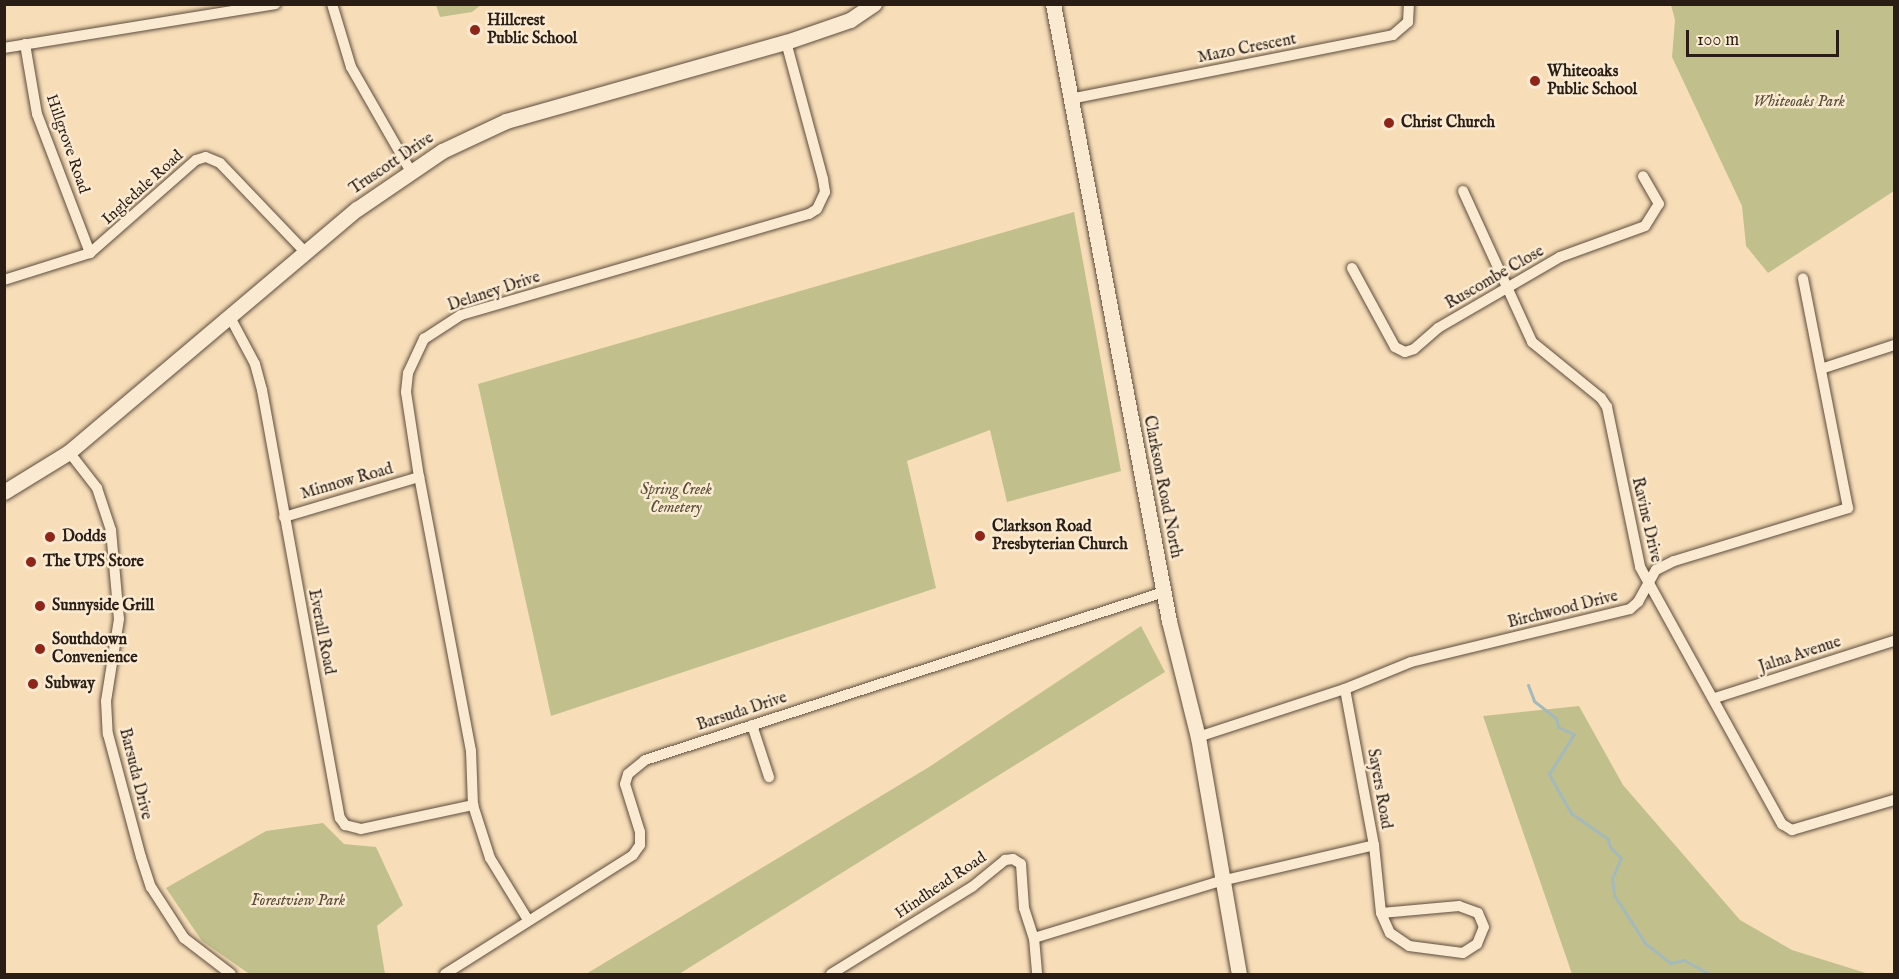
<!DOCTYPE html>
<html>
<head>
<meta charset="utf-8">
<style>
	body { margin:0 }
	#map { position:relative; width:1899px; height:979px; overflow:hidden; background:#f8deb8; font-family:"IM FELL English",serif }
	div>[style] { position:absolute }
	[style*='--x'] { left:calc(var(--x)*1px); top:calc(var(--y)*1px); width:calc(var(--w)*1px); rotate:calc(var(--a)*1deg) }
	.green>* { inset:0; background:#c1c08c }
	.stream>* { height:3px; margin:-1.5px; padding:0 1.5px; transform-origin:1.5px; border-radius:1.5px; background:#a4b9bb }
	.roads { filter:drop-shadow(0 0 2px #5d4d3e) drop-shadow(0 0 2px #5d4d3e) }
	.street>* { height:10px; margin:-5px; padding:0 5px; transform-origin:5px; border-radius:5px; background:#faead1 }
	.secondary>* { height:15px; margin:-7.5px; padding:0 7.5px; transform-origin:7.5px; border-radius:7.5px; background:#faead1 }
	.dots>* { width:16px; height:16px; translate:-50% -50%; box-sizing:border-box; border:3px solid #faead1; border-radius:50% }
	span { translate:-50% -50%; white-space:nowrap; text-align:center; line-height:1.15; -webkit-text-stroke:5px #faead1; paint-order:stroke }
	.poi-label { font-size:16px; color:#291d15; font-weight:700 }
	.left { translate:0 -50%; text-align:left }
	.street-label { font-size:16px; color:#291d15 }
	.park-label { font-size:16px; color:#574e39; font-style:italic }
	.frame { position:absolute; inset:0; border:6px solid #291d15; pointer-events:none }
	.scale { position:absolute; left:1686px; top:30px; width:153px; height:27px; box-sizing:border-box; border:3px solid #291d15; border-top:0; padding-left:8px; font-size:18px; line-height:21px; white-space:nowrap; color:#291d15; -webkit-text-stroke:4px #faead1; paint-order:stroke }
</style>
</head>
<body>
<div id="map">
	<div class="green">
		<div style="clip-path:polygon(436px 5px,436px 4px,481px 5px,472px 12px,440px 17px)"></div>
		<div style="clip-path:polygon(1671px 5px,1894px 5px,1894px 191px,1768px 273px,1746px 246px,1742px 206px,1672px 57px,1675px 20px)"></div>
		<div style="clip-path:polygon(1074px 212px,1121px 471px,1007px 502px,990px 430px,907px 461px,936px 588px,551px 716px,478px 384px)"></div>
		<div style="clip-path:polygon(1141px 626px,1165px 672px,679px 974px,586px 974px,929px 767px)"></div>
		<div style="clip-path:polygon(1579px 706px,1623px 785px,1740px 920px,1792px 950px,1869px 974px,1572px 974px,1483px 716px)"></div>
		<div style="clip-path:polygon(323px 823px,344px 844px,376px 847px,403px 905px,377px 926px,385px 974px,248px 973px,202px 941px,166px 888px,266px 831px)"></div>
	</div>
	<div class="stream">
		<div style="--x:1528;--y:685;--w:17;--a:69"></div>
		<div style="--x:1534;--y:701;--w:28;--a:38"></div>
		<div style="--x:1556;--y:718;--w:9;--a:77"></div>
		<div style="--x:1558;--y:727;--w:17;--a:24"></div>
		<div style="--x:1574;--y:734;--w:47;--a:122"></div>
		<div style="--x:1549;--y:774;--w:45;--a:60.6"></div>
		<div style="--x:1571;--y:813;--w:45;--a:35.1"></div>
		<div style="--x:1608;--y:839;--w:8;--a:76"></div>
		<div style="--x:1610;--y:847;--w:16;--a:45"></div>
		<div style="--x:1621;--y:858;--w:22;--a:114"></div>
		<div style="--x:1612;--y:878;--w:17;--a:83"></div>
		<div style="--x:1614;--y:895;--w:57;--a:57.1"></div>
		<div style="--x:1645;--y:943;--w:33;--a:38"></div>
		<div style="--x:1671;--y:963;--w:13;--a:-13"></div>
		<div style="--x:1684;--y:960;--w:29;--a:29"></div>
	</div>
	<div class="roads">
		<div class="street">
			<div style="--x:332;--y:4;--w:66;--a:73.2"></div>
			<div style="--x:351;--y:67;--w:119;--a:60.2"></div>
			<div style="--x:25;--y:44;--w:71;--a:80.3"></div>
			<div style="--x:37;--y:114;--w:149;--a:69.1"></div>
			<div style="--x:4;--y:48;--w:275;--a:-9.2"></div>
			<div style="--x:1070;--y:99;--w:329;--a:-11.2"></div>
			<div style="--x:1393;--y:35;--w:20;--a:-41"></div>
			<div style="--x:1408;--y:22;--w:18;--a:-87"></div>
			<div style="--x:1463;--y:191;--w:166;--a:65.4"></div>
			<div style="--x:1532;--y:342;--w:89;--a:39.1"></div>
			<div style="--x:1601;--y:398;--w:11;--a:56"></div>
			<div style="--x:1607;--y:407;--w:163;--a:78.3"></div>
			<div style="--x:1640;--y:567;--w:294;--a:61.1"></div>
			<div style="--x:1782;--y:824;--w:12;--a:31"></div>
			<div style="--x:1792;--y:830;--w:106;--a:-16.4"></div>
			<div style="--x:1352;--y:268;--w:90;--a:61.4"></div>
			<div style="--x:1395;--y:347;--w:11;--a:27"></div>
			<div style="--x:1405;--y:352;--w:9;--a:-18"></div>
			<div style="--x:1414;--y:349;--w:32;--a:-41"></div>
			<div style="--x:1438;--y:328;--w:141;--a:-30.2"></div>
			<div style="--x:1560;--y:257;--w:90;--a:-20"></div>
			<div style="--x:1645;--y:226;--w:26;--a:-58"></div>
			<div style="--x:1659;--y:204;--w:32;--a:-120"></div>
			<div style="--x:4;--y:280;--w:90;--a:-17.4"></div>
			<div style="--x:90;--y:253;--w:141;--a:-41.3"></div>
			<div style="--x:196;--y:160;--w:10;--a:-17"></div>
			<div style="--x:206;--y:157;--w:15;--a:23"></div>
			<div style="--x:220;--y:163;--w:124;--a:46.3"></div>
			<div style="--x:231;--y:319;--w:51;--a:61.9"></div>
			<div style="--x:255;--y:364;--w:27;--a:75"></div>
			<div style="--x:262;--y:390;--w:435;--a:79.7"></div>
			<div style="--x:340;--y:818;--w:9;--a:54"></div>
			<div style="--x:345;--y:825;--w:16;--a:14"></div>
			<div style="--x:361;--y:829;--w:115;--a:-12.1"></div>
			<div style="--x:1821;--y:369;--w:77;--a:-18.2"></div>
			<div style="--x:69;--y:452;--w:46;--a:52.1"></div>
			<div style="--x:97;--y:488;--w:44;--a:71.6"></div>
			<div style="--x:111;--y:530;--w:89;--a:84.9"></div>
			<div style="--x:119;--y:619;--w:83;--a:99"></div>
			<div style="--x:106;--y:701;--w:33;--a:87"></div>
			<div style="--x:108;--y:734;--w:127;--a:75"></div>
			<div style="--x:141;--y:857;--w:32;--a:72"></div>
			<div style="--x:151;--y:887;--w:61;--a:57.1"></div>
			<div style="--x:184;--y:938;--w:59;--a:37.5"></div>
			<div style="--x:284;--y:517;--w:141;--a:-16.5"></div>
			<div style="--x:1345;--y:689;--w:159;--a:79.5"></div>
			<div style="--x:1374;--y:845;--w:68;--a:84.1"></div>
			<div style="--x:1381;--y:913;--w:22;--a:66"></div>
			<div style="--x:1390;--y:933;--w:23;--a:34"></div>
			<div style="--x:1409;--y:946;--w:54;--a:7.4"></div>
			<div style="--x:1463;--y:953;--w:17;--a:-33"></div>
			<div style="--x:1477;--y:944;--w:18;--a:-68"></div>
			<div style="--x:1484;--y:927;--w:15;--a:-113"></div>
			<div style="--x:1478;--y:913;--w:20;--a:-160"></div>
			<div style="--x:1459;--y:906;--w:78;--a:174.9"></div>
			<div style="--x:1715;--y:698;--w:188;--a:-17.7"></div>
			<div style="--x:752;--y:725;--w:55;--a:71.9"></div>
			<div style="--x:1198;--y:737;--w:155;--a:-18.1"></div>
			<div style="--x:1345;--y:689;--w:71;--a:-22.2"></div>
			<div style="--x:1411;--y:662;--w:225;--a:-13.6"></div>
			<div style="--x:1630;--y:609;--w:11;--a:-41"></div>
			<div style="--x:1638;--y:602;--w:37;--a:-61"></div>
			<div style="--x:1656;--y:570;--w:20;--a:-27"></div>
			<div style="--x:1674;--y:561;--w:182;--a:-16.9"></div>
			<div style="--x:1848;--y:508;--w:234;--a:-101.1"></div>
			<div style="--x:528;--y:920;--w:73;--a:-121.5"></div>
			<div style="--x:490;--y:858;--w:56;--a:-107.8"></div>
			<div style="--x:473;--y:805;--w:54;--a:-92.1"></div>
			<div style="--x:471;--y:751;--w:279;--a:-100.7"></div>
			<div style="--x:419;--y:477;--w:86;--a:-98.7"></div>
			<div style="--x:406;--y:392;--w:19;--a:-84"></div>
			<div style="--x:408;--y:373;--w:38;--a:-65"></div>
			<div style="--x:424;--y:339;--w:44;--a:-33"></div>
			<div style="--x:461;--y:315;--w:362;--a:-16.2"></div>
			<div style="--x:809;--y:214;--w:9;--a:-32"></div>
			<div style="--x:817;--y:209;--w:19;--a:-65"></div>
			<div style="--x:825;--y:192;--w:13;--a:-99"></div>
			<div style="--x:823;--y:179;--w:142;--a:-105.1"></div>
			<div style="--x:1034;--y:938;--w:195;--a:-17"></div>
			<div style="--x:1221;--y:881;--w:157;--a:-13.2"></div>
			<div style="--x:445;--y:974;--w:222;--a:-32.3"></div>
			<div style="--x:633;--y:855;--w:12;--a:-55"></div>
			<div style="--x:640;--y:845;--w:13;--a:-90"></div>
			<div style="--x:640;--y:832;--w:50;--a:-107.4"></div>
			<div style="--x:625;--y:784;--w:10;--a:-73"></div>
			<div style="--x:628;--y:774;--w:22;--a:-39"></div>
			<div style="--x:645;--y:760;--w:546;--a:-17.94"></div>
			<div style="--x:831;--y:974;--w:166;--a:-31.7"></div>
			<div style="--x:972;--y:887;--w:43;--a:-39.3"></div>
			<div style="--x:1005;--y:860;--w:8;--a:-7"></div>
			<div style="--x:1013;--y:859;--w:9;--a:32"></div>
			<div style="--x:1021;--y:864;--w:44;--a:86.1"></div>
			<div style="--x:1024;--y:908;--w:32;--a:72"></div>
			<div style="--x:1034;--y:938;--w:36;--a:85"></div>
		</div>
		<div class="secondary">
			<div style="--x:1053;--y:4;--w:628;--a:79.35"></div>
			<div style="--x:1169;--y:621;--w:120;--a:76"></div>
			<div style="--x:1198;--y:737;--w:241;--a:80.2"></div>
			<div style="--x:4;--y:492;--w:76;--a:-31.6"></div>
			<div style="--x:69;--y:452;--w:377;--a:-40.2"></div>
			<div style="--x:357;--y:209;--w:103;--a:-34.3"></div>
			<div style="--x:442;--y:151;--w:71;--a:-25.1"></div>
			<div style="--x:506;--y:121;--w:291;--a:-15.8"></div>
			<div style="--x:786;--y:42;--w:68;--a:-19"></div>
			<div style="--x:850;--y:20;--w:29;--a:-34"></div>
		</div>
	</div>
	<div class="dots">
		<div style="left:475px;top:30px;background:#8f2418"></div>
		<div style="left:1535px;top:81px;background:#8f2418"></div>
		<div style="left:1389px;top:123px;background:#8f2418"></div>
		<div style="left:980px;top:536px;background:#8f2418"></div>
		<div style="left:50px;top:537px;background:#8f2418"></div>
		<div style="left:31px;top:562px;background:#8f2418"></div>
		<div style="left:40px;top:606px;background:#8f2418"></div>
		<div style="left:40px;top:649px;background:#8f2418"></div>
		<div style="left:33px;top:684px;background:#8f2418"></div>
	</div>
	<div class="poi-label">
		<span class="left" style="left:487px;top:30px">Hillcrest<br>Public School</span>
		<span class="left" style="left:1547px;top:81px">Whiteoaks<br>Public School</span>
		<span class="left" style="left:1401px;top:123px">Christ Church</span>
		<span class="left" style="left:992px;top:536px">Clarkson Road<br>Presbyterian Church</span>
		<span class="left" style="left:62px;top:537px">Dodds</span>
		<span class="left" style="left:43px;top:562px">The UPS Store</span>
		<span class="left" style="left:52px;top:606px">Sunnyside Grill</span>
		<span class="left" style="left:52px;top:649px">Southdown<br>Convenience</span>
		<span class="left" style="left:45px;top:684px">Subway</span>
	</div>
	<div class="street-label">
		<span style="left:1247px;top:49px;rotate:-11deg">Mazo Crescent</span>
		<span style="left:67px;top:144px;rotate:71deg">Hillgrove Road</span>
		<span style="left:392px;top:164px;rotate:-34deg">Truscott Drive</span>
		<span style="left:143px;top:188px;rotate:-42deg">Ingledale Road</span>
		<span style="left:1495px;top:278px;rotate:-30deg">Ruscombe Close</span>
		<span style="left:494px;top:292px;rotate:-18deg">Delaney Drive</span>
		<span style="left:347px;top:482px;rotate:-16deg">Minnow Road</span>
		<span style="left:1162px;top:487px;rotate:79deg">Clarkson Road North</span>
		<span style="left:1646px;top:520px;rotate:77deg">Ravine Drive</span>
		<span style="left:1563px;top:610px;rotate:-14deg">Birchwood Drive</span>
		<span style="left:321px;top:632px;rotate:79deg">Everall Road</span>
		<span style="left:1800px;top:655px;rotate:-18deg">Jalna Avenue</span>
		<span style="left:742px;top:712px;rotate:-18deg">Barsuda Drive</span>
		<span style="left:135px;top:774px;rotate:76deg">Barsuda Drive</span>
		<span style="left:1379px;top:789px;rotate:80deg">Sayers Road</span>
		<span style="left:941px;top:886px;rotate:-34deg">Hindhead Road</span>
	</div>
	<div class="park-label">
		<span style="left:1799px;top:102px">Whiteoaks Park</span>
		<span style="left:676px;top:499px">Spring Creek<br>Cemetery</span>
		<span style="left:298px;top:901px">Forestview Park</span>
	</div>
	<div class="frame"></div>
	<div class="scale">100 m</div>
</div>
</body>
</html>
